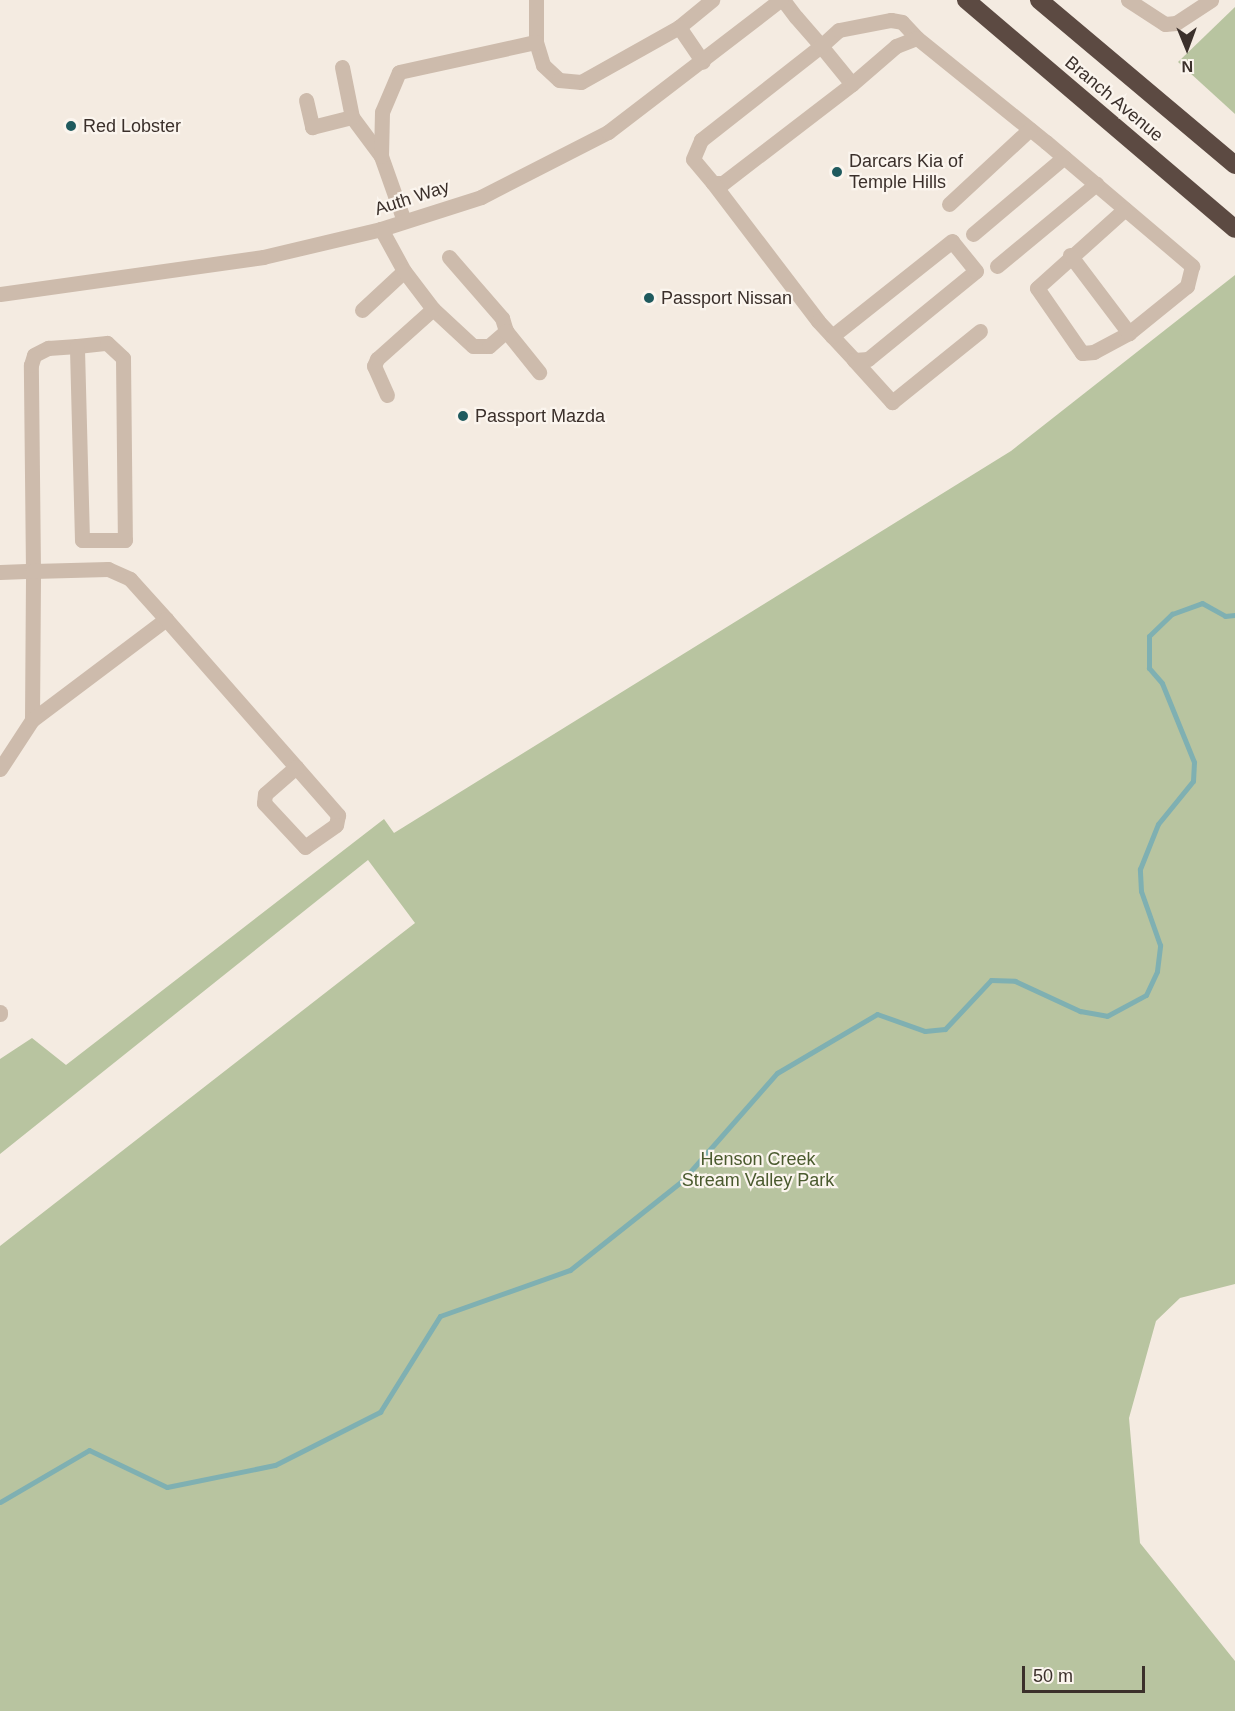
<!DOCTYPE html>
<html>
<head>
<meta charset="utf-8">
<style>
	body { margin:0 }
	#map { position:relative; width:1235px; height:1711px; overflow:hidden; background:#f4ebe1; font-family:Helvetica,sans-serif }
	div>[style] { position:absolute }
	[style*='--x'] { left:calc(var(--x)*1px); top:calc(var(--y)*1px); width:calc(var(--w)*1px); rotate:calc(var(--a)*1deg) }
	.green>* { inset:0; background:#b8c4a0 }
	.stream>* { height:5px; margin:-2.5px; padding:0 2.5px; transform-origin:2.5px; border-radius:2.5px; background:#7fb0b2 }
	.minor>* { height:15px; margin:-7.5px; padding:0 7.5px; transform-origin:7.5px; border-radius:7.5px; background:#cdbbac }
	.highway>* { height:18px; margin:-9px; padding:0 9px; transform-origin:9px; border-radius:9px; background:#5c4a42 }
	.dots>* { width:16px; height:16px; translate:-50% -50%; box-sizing:border-box; border:3px solid #fbf5ee; border-radius:50% }
	span { translate:-50% -50%; white-space:nowrap; text-align:center; line-height:1.15; -webkit-text-stroke:4.5px #fbf5ee; paint-order:stroke }
	.street-label { font-size:18px; color:#3b302b }
	.poi-label { font-size:18px; color:#3b302b }
	.left { translate:0 -50%; text-align:left }
	.park-label { font-size:18px; color:#4a5a2e }
	.north { position:absolute; left:1157px; top:18px; width:60px; height:60px; -webkit-text-stroke:4px #fbf5ee; paint-order:stroke; rotate:179deg; font-size:16px; font-weight:700; line-height:24px; text-align:center; color:#3b302b }
	.north::after { content:''; display:block; margin:auto; width:21px; height:27px; background:#3b302b; clip-path:polygon(50% 0,100% 100%,50% 72%,0 100%) }
	.scale { position:absolute; left:1022px; top:1666px; width:123px; height:27px; box-sizing:border-box; border:3px solid #3b302b; border-top:0; padding-left:8px; font-size:18px; line-height:21px; white-space:nowrap; color:#3b302b; -webkit-text-stroke:4px #fbf5ee; paint-order:stroke }
</style>
</head>
<body>
<div id="map">
	<div class="green">
		<div style="clip-path:polygon(1235px 7px,1235px 114px,1178px 62px)"></div>
		<div style="clip-path:polygon(1235px 275px,1235px 1284px,1180px 1298px,1156px 1321px,1129px 1418px,1140px 1543px,1235px 1661px,1235px 1711px,0 1711px,0 1246px,415px 923px,368px 860px,0 1154px,0 1059px,32px 1038px,66px 1065px,384px 819px,394px 833px,1011px 451px)"></div>
	</div>
	<div class="stream">
		<div style="--x:0;--y:1502;--w:103;--a:-30.3"></div>
		<div style="--x:89;--y:1450;--w:86;--a:25.4"></div>
		<div style="--x:167;--y:1487;--w:110;--a:-11.5"></div>
		<div style="--x:275;--y:1465;--w:118;--a:-26.8"></div>
		<div style="--x:380;--y:1412;--w:113;--a:-58"></div>
		<div style="--x:440;--y:1316;--w:138;--a:-19.5"></div>
		<div style="--x:570;--y:1270;--w:143;--a:-38.5"></div>
		<div style="--x:682;--y:1181;--w:144;--a:-48.7"></div>
		<div style="--x:777;--y:1073;--w:116;--a:-30.5"></div>
		<div style="--x:877;--y:1014;--w:51;--a:19.5"></div>
		<div style="--x:925;--y:1031;--w:20;--a:-6"></div>
		<div style="--x:945;--y:1029;--w:67;--a:-46.8"></div>
		<div style="--x:991;--y:980;--w:24;--a:2"></div>
		<div style="--x:1015;--y:981;--w:72;--a:24.8"></div>
		<div style="--x:1080;--y:1011;--w:27;--a:10"></div>
		<div style="--x:1107;--y:1016;--w:44;--a:-28.3"></div>
		<div style="--x:1146;--y:995;--w:26;--a:-65"></div>
		<div style="--x:1157;--y:971;--w:26;--a:-83"></div>
		<div style="--x:1160;--y:945;--w:57;--a:-109.4"></div>
		<div style="--x:1141;--y:891;--w:22;--a:-93"></div>
		<div style="--x:1140;--y:869;--w:48;--a:-68.2"></div>
		<div style="--x:1158;--y:824;--w:55;--a:-50.9"></div>
		<div style="--x:1193;--y:781;--w:19;--a:-87"></div>
		<div style="--x:1194;--y:762;--w:85;--a:-112.1"></div>
		<div style="--x:1162;--y:683;--w:20;--a:-131"></div>
		<div style="--x:1149;--y:668;--w:32;--a:-90"></div>
		<div style="--x:1149;--y:636;--w:32;--a:-44"></div>
		<div style="--x:1172;--y:614;--w:32;--a:-20"></div>
		<div style="--x:1202;--y:603;--w:26;--a:29"></div>
		<div style="--x:1225;--y:616;--w:10;--a:-6"></div>
	</div>
	<div class="minor">
		<div style="--x:536;--y:0;--w:42;--a:90"></div>
		<div style="--x:536;--y:42;--w:24;--a:73"></div>
		<div style="--x:543;--y:65;--w:22;--a:43"></div>
		<div style="--x:559;--y:80;--w:22;--a:5"></div>
		<div style="--x:581;--y:82;--w:112;--a:-29.3"></div>
		<div style="--x:679;--y:27;--w:43;--a:-39.3"></div>
		<div style="--x:783;--y:0;--w:21;--a:53"></div>
		<div style="--x:796;--y:17;--w:38;--a:49"></div>
		<div style="--x:821;--y:46;--w:49;--a:50.8"></div>
		<div style="--x:852;--y:84;--w:163;--a:142.5"></div>
		<div style="--x:723;--y:183;--w:10;--a:180"></div>
		<div style="--x:713;--y:183;--w:31;--a:-130"></div>
		<div style="--x:693;--y:159;--w:21;--a:-67"></div>
		<div style="--x:701;--y:140;--w:152;--a:-38.1"></div>
		<div style="--x:821;--y:46;--w:24;--a:-42"></div>
		<div style="--x:839;--y:30;--w:53;--a:-10.9"></div>
		<div style="--x:891;--y:20;--w:11;--a:10"></div>
		<div style="--x:902;--y:22;--w:22;--a:47"></div>
		<div style="--x:1128;--y:0;--w:44;--a:33"></div>
		<div style="--x:1165;--y:24;--w:11;--a:-5"></div>
		<div style="--x:1176;--y:23;--w:42;--a:-33.3"></div>
		<div style="--x:679;--y:27;--w:42;--a:55.6"></div>
		<div style="--x:342;--y:67;--w:51;--a:78.7"></div>
		<div style="--x:352;--y:117;--w:49;--a:53.4"></div>
		<div style="--x:852;--y:84;--w:58;--a:-40.8"></div>
		<div style="--x:896;--y:46;--w:22;--a:-21"></div>
		<div style="--x:917;--y:38;--w:166;--a:38.9"></div>
		<div style="--x:1046;--y:142;--w:192;--a:40.3"></div>
		<div style="--x:1192;--y:266;--w:21;--a:104"></div>
		<div style="--x:1187;--y:286;--w:75;--a:141"></div>
		<div style="--x:1129;--y:333;--w:40;--a:152"></div>
		<div style="--x:1094;--y:352;--w:12;--a:175"></div>
		<div style="--x:1082;--y:353;--w:79;--a:-124.7"></div>
		<div style="--x:1037;--y:288;--w:118;--a:-41.9"></div>
		<div style="--x:306;--y:100;--w:28;--a:77"></div>
		<div style="--x:312;--y:127;--w:41;--a:-14"></div>
		<div style="--x:713;--y:183;--w:173;--a:52.7"></div>
		<div style="--x:818;--y:321;--w:21;--a:47"></div>
		<div style="--x:832;--y:336;--w:33;--a:47"></div>
		<div style="--x:854;--y:360;--w:14;--a:-4"></div>
		<div style="--x:868;--y:359;--w:139;--a:-39.2"></div>
		<div style="--x:976;--y:271;--w:38;--a:-129"></div>
		<div style="--x:952;--y:241;--w:153;--a:141.6"></div>
		<div style="--x:949;--y:204;--w:110;--a:-42.8"></div>
		<div style="--x:404;--y:221;--w:69;--a:-109.5"></div>
		<div style="--x:381;--y:156;--w:44;--a:-88.7"></div>
		<div style="--x:382;--y:112;--w:43;--a:-67"></div>
		<div style="--x:399;--y:72;--w:140;--a:-12.4"></div>
		<div style="--x:973;--y:234;--w:119;--a:-40.2"></div>
		<div style="--x:1070;--y:255;--w:98;--a:52.9"></div>
		<div style="--x:449;--y:257;--w:81;--a:49"></div>
		<div style="--x:502;--y:318;--w:14;--a:73"></div>
		<div style="--x:997;--y:266;--w:129;--a:-39.6"></div>
		<div style="--x:0;--y:294;--w:266;--a:-8"></div>
		<div style="--x:263;--y:257;--w:121;--a:-13.3"></div>
		<div style="--x:381;--y:229;--w:105;--a:-17.7"></div>
		<div style="--x:481;--y:197;--w:143;--a:-27.1"></div>
		<div style="--x:608;--y:132;--w:217;--a:-37.5"></div>
		<div style="--x:433;--y:309;--w:54;--a:42.8"></div>
		<div style="--x:473;--y:346;--w:16;--a:0"></div>
		<div style="--x:489;--y:346;--w:23;--a:-41"></div>
		<div style="--x:506;--y:331;--w:53;--a:51.2"></div>
		<div style="--x:362;--y:310;--w:57;--a:-42.9"></div>
		<div style="--x:404;--y:271;--w:48;--a:-118.7"></div>
		<div style="--x:854;--y:360;--w:57;--a:47.9"></div>
		<div style="--x:892;--y:402;--w:113;--a:-38.9"></div>
		<div style="--x:387;--y:395;--w:32;--a:-114"></div>
		<div style="--x:374;--y:366;--w:8;--a:-67"></div>
		<div style="--x:377;--y:359;--w:75;--a:-41.8"></div>
		<div style="--x:433;--y:309;--w:48;--a:-127.3"></div>
		<div style="--x:0;--y:572;--w:33;--a:-2"></div>
		<div style="--x:33;--y:571;--w:206;--a:-90.6"></div>
		<div style="--x:31;--y:365;--w:10;--a:-73"></div>
		<div style="--x:34;--y:355;--w:16;--a:-27"></div>
		<div style="--x:48;--y:348;--w:29;--a:-4"></div>
		<div style="--x:77;--y:346;--w:30;--a:-6"></div>
		<div style="--x:107;--y:343;--w:22;--a:43"></div>
		<div style="--x:123;--y:358;--w:182;--a:89.4"></div>
		<div style="--x:125;--y:540;--w:43;--a:180"></div>
		<div style="--x:82;--y:540;--w:194;--a:-91.5"></div>
		<div style="--x:32;--y:720;--w:149;--a:-89.6"></div>
		<div style="--x:33;--y:571;--w:75;--a:-1.5"></div>
		<div style="--x:108;--y:569;--w:24;--a:24"></div>
		<div style="--x:130;--y:579;--w:54;--a:48"></div>
		<div style="--x:0;--y:769;--w:59;--a:-56.9"></div>
		<div style="--x:32;--y:720;--w:168;--a:-37"></div>
		<div style="--x:166;--y:619;--w:197;--a:48.7"></div>
		<div style="--x:296;--y:767;--w:64;--a:48.8"></div>
		<div style="--x:338;--y:815;--w:10;--a:101"></div>
		<div style="--x:336;--y:825;--w:38;--a:145"></div>
		<div style="--x:305;--y:847;--w:60;--a:-133"></div>
		<div style="--x:264;--y:803;--w:9;--a:-84"></div>
		<div style="--x:265;--y:794;--w:41;--a:-41.1"></div>
		<div style="--x:0;--y:1012;--w:2;--a:90"></div>
	</div>
	<div class="highway">
		<div style="--x:966;--y:0;--w:353;--a:40.4"></div>
		<div style="--x:1039;--y:0;--w:256;--a:40.1"></div>
	</div>
	<div class="dots">
		<div style="left:71px;top:126px;background:#1f5a5e"></div>
		<div style="left:837px;top:172px;background:#1f5a5e"></div>
		<div style="left:649px;top:298px;background:#1f5a5e"></div>
		<div style="left:463px;top:416px;background:#1f5a5e"></div>
	</div>
	<div class="street-label">
		<span style="left:1114px;top:99px;rotate:40deg">Branch Avenue</span>
		<span style="left:412px;top:198px;rotate:-18deg">Auth Way</span>
	</div>
	<div class="poi-label">
		<span class="left" style="left:83px;top:126px">Red Lobster</span>
		<span class="left" style="left:849px;top:172px">Darcars Kia of<br>Temple Hills</span>
		<span class="left" style="left:661px;top:298px">Passport Nissan</span>
		<span class="left" style="left:475px;top:416px">Passport Mazda</span>
	</div>
	<div class="park-label">
		<span style="left:758px;top:1170px">Henson Creek<br>Stream Valley Park</span>
	</div>
	<div class="north">N</div>
	<div class="scale">50 m</div>
</div>
</body>
</html>
